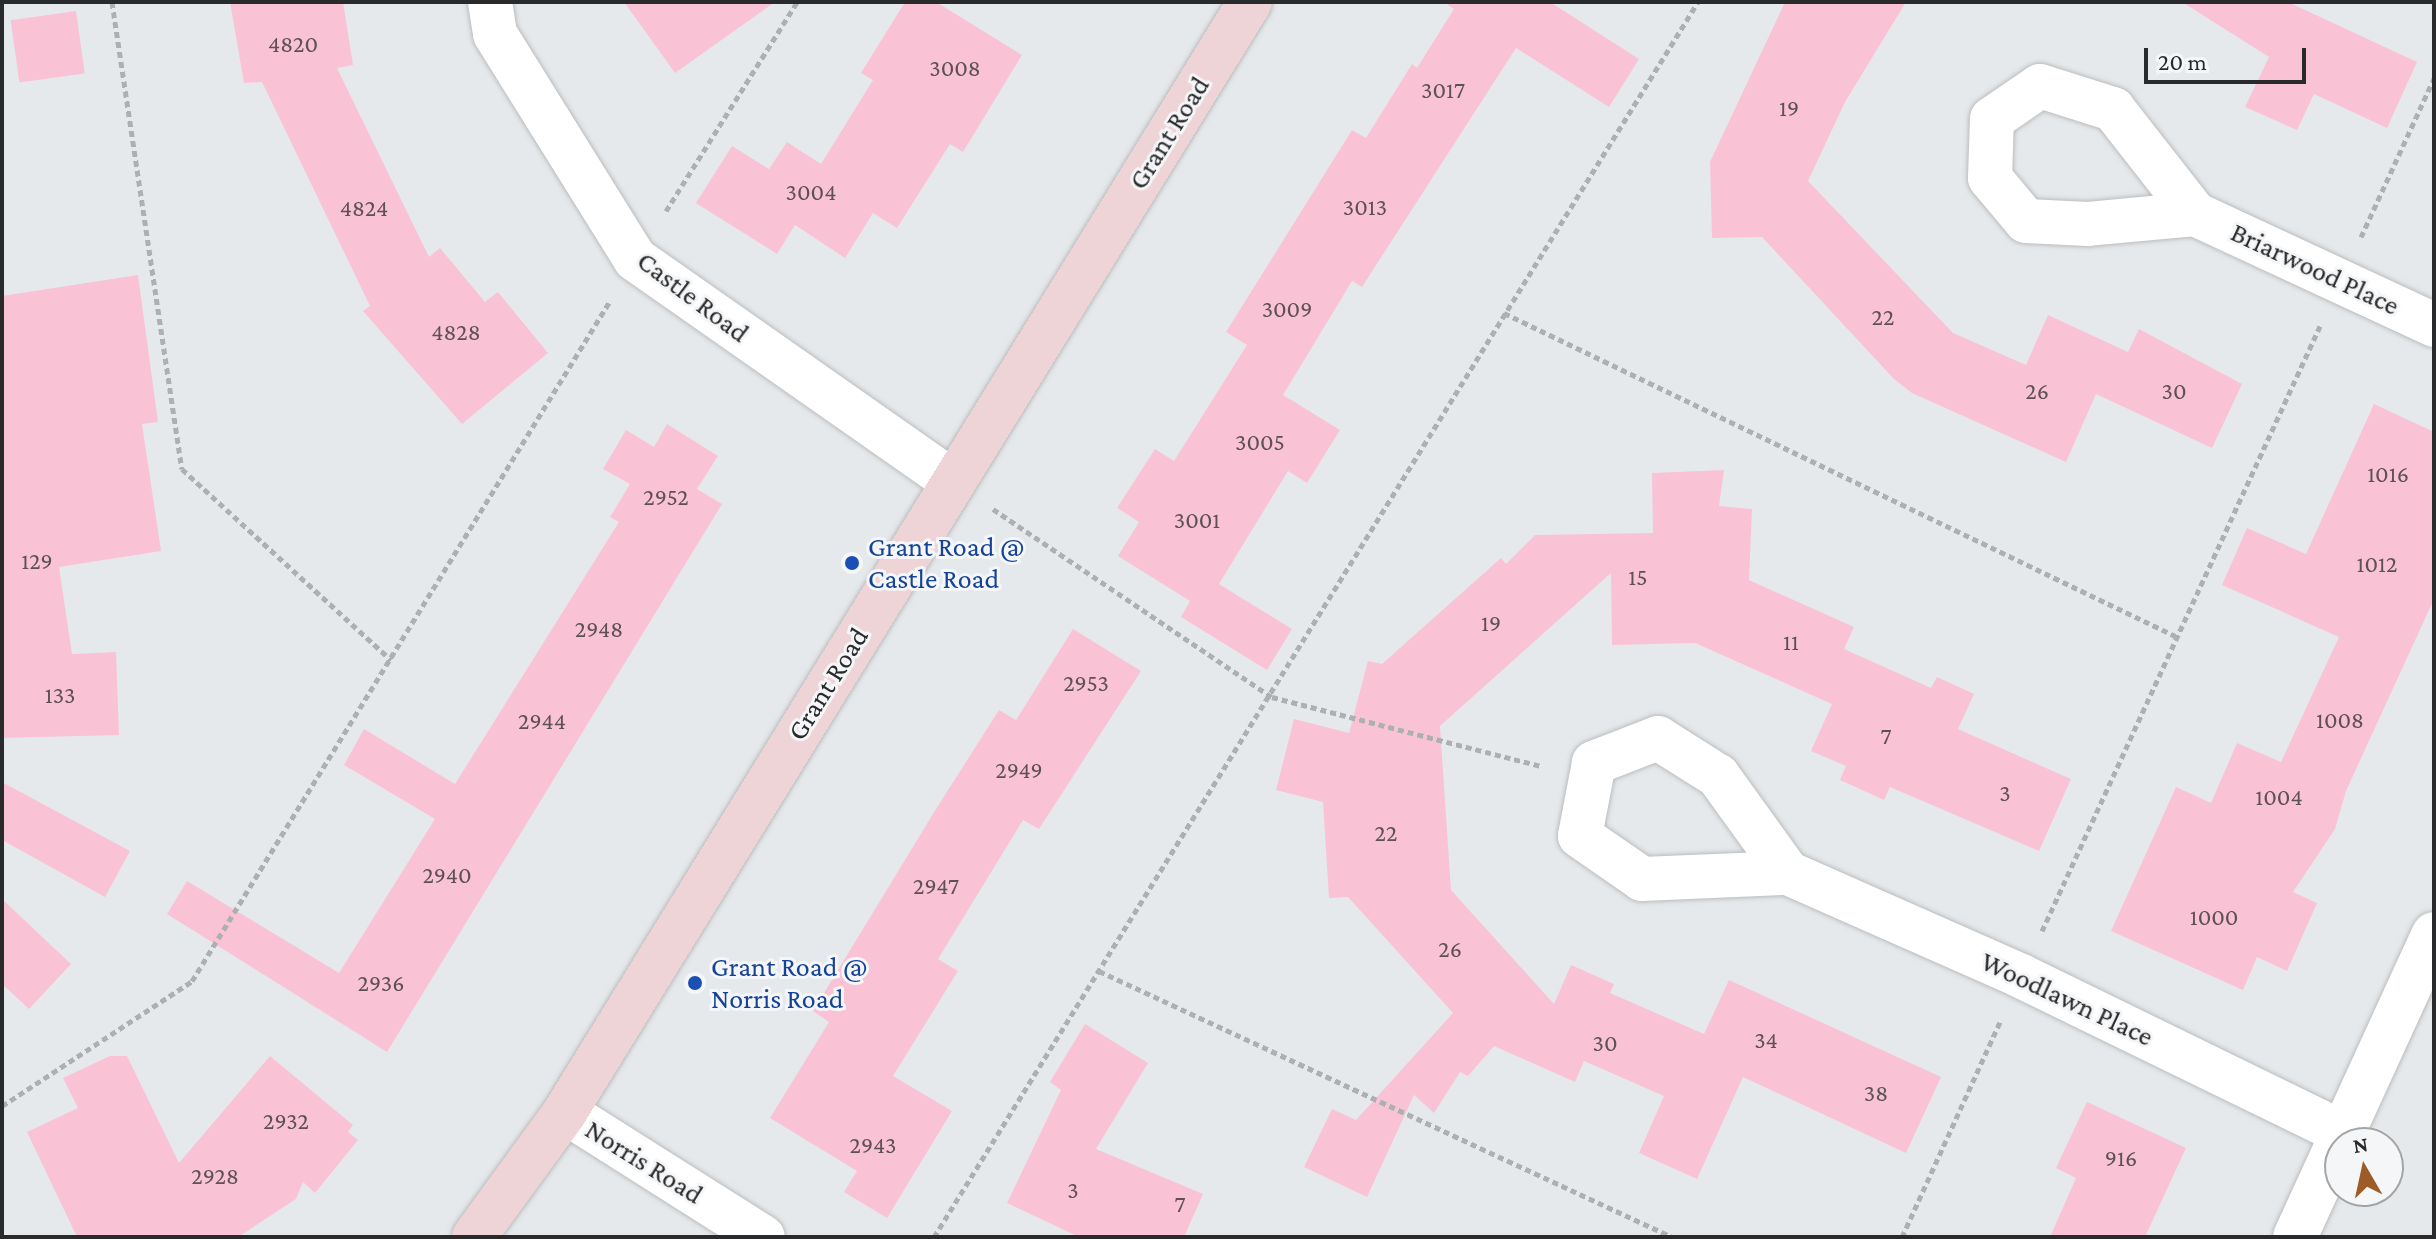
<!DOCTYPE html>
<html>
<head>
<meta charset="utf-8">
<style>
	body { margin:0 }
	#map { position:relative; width:2436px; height:1239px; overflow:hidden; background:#e6e9eb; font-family:"Crimson Pro",serif }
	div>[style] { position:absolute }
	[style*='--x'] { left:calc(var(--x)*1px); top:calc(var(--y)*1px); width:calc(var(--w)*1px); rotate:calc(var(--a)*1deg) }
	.building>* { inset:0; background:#f9c3d5; transform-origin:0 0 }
	.path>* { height:5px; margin-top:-2.5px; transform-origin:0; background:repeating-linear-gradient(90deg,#adb0b1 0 6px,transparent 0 10px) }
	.roads { filter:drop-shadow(0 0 2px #bbbdbf) drop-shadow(0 0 2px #bbbdbf) }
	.street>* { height:44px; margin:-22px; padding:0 22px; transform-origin:22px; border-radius:22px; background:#fff }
	.secondary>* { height:44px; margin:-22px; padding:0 22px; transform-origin:22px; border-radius:22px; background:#efd4d7 }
	.dots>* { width:22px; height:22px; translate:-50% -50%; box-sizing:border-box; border:4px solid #f4f6f8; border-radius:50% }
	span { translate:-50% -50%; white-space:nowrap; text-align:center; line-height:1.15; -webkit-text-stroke:6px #f4f6f8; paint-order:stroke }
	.number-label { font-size:24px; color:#5d5056 }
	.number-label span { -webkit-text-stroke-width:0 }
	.street-label { font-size:28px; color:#292a2b }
	.transit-label { font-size:28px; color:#164399 }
	.left { translate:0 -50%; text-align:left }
	.frame { position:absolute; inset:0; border:4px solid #292a2b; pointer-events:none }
	.north { position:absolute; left:2324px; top:1127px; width:80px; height:80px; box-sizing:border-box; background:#f4f6f8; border:2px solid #a3a4a6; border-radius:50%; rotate:351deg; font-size:22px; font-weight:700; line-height:32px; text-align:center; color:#292a2b }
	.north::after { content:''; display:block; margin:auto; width:28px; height:36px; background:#9d5b27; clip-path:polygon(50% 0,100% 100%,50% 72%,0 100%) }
	.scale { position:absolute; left:2144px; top:48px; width:162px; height:36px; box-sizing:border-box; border:4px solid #292a2b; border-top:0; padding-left:10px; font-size:24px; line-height:28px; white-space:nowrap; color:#292a2b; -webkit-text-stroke:6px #f4f6f8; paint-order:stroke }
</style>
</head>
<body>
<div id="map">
	<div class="building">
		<div style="clip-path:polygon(230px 2px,343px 2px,353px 65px,337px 68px,429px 257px,440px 248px,485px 302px,498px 292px,548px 353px,462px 424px,363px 311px,370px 306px,262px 82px,244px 83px)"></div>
		<div style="clip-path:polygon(624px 2px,775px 2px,675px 73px)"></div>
		<div style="clip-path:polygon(905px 2px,936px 2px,1022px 55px,963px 152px,950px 144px,897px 228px,873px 213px,845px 258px,795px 225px,777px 254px,696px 203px,732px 146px,769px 169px,787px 142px,821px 164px,873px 80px,861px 73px)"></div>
		<div style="clip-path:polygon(1444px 2px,1550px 2px,1639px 59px,1609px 107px,1516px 48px,1362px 287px,1352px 281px,1283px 395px,1340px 430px,1307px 483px,1288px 471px,1219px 584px,1292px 629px,1267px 670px,1181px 617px,1190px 601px,1118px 556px,1139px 522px,1117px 508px,1155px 449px,1174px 461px,1247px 345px,1226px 332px,1352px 130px,1366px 138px,1412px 64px,1417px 68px,1454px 9px)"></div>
		<div style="clip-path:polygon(1785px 2px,1906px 2px,1845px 102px,1808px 181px,1953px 333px,2026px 365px,2048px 315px,2128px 352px,2139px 329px,2242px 384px,2212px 448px,2096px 394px,2066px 462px,1912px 393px,1894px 379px,1762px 237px,1712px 238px,1710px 162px)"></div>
		<div style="clip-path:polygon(2182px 2px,2288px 2px,2417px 62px,2387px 128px,2314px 94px,2297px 130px,2245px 107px,2269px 57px)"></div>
		<div style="left:76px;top:11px;width:63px;height:66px;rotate:82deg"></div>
		<div style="clip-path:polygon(138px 275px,158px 422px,142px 424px,161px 551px,59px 567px,72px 654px,116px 652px,119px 735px,2px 738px,2px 296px)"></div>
		<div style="clip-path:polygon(2374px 404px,2434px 432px,2434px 599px,2346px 791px,2335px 829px,2293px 892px,2317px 903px,2287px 971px,2257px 957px,2243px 990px,2111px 931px,2176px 787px,2211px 803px,2237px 743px,2281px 762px,2339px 637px,2222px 585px,2247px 528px,2306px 554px)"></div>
		<div style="clip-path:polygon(667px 424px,718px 456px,697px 489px,722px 504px,387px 1052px,167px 914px,187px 881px,339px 973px,435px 819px,344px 765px,364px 729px,455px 784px,619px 522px,610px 517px,630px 484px,603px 469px,626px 430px,654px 447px)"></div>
		<div style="clip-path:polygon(1724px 470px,1719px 506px,1752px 509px,1749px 580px,1854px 627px,1844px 649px,1931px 688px,1937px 677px,1974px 694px,1958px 729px,2071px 779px,2039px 851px,1890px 787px,1884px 800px,1840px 780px,1846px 766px,1811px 751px,1832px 704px,1695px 643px,1612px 645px,1611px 573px,1440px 726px,1451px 890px,1554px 1004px,1571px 965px,1614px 984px,1610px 993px,1704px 1034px,1729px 980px,1941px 1077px,1906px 1153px,1743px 1077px,1697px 1179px,1639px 1153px,1664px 1096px,1584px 1061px,1575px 1082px,1494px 1046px,1468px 1076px,1460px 1072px,1434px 1113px,1414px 1095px,1367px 1197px,1304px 1167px,1332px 1109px,1356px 1120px,1453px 1013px,1348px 897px,1329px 898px,1323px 802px,1276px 790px,1294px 719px,1349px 733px,1368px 661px,1382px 664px,1501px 558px,1506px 564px,1535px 535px,1653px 533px,1652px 473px)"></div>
		<div style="clip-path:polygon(1073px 629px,1141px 671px,1039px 829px,1023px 820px,938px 959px,958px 971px,893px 1076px,952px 1111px,887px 1218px,844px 1192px,857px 1171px,770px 1118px,829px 1022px,813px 1011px,936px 809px,999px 710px,1016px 720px)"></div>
		<div style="clip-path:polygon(2px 782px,130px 851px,105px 897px,2px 840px)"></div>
		<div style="clip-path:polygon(2px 899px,71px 964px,29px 1009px,2px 984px)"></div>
		<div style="clip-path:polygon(1085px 1024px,1148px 1063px,1096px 1149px,1203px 1194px,1184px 1237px,1079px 1237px,1007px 1203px,1061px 1090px,1050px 1082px)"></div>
		<div style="clip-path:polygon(110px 1056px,127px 1056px,179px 1163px,270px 1056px,353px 1125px,348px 1132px,358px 1140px,315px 1193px,303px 1182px,296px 1199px,238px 1237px,77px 1237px,27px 1132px,78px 1108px,63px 1078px)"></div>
		<div style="clip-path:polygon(2087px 1102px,2186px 1148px,2145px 1237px,2050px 1237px,2076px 1178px,2056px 1168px)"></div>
	</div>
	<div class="path">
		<div style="--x:112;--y:2;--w:472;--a:81.5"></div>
		<div style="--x:182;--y:469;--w:283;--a:42.4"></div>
		<div style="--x:666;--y:211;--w:247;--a:-57.9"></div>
		<div style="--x:2361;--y:237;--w:175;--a:-65.3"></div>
		<div style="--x:1504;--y:313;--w:745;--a:25.7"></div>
		<div style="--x:993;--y:509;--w:336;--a:34"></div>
		<div style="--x:1272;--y:697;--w:278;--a:14.4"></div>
		<div style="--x:2042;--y:931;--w:666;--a:-65.32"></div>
		<div style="--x:1099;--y:971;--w:632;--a:24.9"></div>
		<div style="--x:2;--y:1106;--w:227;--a:-33.3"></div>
		<div style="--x:192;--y:981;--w:798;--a:-58.42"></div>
		<div style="--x:934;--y:1237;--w:1452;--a:-58.26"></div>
		<div style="--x:1902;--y:1237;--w:239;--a:-65.5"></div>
	</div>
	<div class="roads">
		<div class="street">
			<div style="--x:490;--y:2;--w:32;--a:81"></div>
			<div style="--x:495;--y:34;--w:265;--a:58.1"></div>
			<div style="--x:635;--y:259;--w:388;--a:35"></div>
			<div style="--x:2195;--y:214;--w:107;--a:174.7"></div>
			<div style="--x:2088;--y:224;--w:62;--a:-177.2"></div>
			<div style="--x:2026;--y:221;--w:56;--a:-129.9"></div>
			<div style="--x:1990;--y:178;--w:59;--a:-88.1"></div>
			<div style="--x:1992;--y:119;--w:58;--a:-34.5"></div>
			<div style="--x:2040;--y:86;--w:77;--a:17.5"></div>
			<div style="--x:2113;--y:109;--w:133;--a:52"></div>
			<div style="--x:2195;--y:214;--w:264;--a:24.9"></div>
			<div style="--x:1788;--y:873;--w:120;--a:-125.8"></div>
			<div style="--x:1718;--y:776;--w:71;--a:-147.7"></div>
			<div style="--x:1658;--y:738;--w:69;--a:158.7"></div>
			<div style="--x:1594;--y:763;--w:74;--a:100.9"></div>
			<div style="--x:1580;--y:836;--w:75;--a:34.7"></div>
			<div style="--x:1642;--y:879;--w:146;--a:-2.4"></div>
			<div style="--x:1788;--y:873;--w:255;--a:23.8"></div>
			<div style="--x:2021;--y:976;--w:358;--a:26"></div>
			<div style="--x:565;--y:1112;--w:234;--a:32.3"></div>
			<div style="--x:2295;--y:1237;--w:333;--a:-65.4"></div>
		</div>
		<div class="secondary">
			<div style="--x:474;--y:1237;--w:155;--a:-53.9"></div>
			<div style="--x:565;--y:1112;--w:1304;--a:-58.32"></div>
		</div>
	</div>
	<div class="dots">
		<div style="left:852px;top:563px;background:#1a4fb4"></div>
		<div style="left:695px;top:983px;background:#1a4fb4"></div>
	</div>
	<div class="number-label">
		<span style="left:293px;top:44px">4820</span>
		<span style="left:955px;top:68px">3008</span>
		<span style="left:1443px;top:90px">3017</span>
		<span style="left:1789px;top:108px">19</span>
		<span style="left:811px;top:192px">3004</span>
		<span style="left:1365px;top:207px">3013</span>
		<span style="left:364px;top:208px">4824</span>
		<span style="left:1287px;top:309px">3009</span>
		<span style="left:1883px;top:317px">22</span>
		<span style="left:456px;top:332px">4828</span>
		<span style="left:2037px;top:391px">26</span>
		<span style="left:2174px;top:391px">30</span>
		<span style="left:1260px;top:442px">3005</span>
		<span style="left:2388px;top:474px">1016</span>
		<span style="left:666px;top:497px">2952</span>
		<span style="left:1197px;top:520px">3001</span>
		<span style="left:37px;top:561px">129</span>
		<span style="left:2377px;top:564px">1012</span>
		<span style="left:1638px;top:577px">15</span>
		<span style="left:1491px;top:623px">19</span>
		<span style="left:599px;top:629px">2948</span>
		<span style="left:1791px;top:642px">11</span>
		<span style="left:1086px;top:683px">2953</span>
		<span style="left:60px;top:695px">133</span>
		<span style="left:2340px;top:720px">1008</span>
		<span style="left:542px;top:721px">2944</span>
		<span style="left:1886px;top:736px">7</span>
		<span style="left:1019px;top:770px">2949</span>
		<span style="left:2005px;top:793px">3</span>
		<span style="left:2279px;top:797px">1004</span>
		<span style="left:1386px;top:833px">22</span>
		<span style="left:447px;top:875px">2940</span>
		<span style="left:936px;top:886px">2947</span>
		<span style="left:2214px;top:917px">1000</span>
		<span style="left:1450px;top:949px">26</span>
		<span style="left:381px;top:983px">2936</span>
		<span style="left:1766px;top:1040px">34</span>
		<span style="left:1605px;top:1043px">30</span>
		<span style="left:1876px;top:1093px">38</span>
		<span style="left:286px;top:1121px">2932</span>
		<span style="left:873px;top:1145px">2943</span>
		<span style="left:2121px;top:1158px">916</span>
		<span style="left:215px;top:1176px">2928</span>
		<span style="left:1073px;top:1190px">3</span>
		<span style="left:1180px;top:1204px">7</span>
	</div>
	<div class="street-label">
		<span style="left:1169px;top:133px;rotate:-58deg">Grant Road</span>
		<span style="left:2315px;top:269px;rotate:25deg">Briarwood Place</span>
		<span style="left:693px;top:297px;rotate:37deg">Castle Road</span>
		<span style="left:828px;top:684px;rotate:-58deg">Grant Road</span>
		<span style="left:2067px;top:999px;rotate:25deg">Woodlawn Place</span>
		<span style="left:644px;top:1162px;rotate:32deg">Norris Road</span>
	</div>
	<div class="transit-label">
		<span class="left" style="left:868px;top:563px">Grant Road @<br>Castle Road</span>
		<span class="left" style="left:711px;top:983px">Grant Road @<br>Norris Road</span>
	</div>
	<div class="frame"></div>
	<div class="north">N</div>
	<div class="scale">20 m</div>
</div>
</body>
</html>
